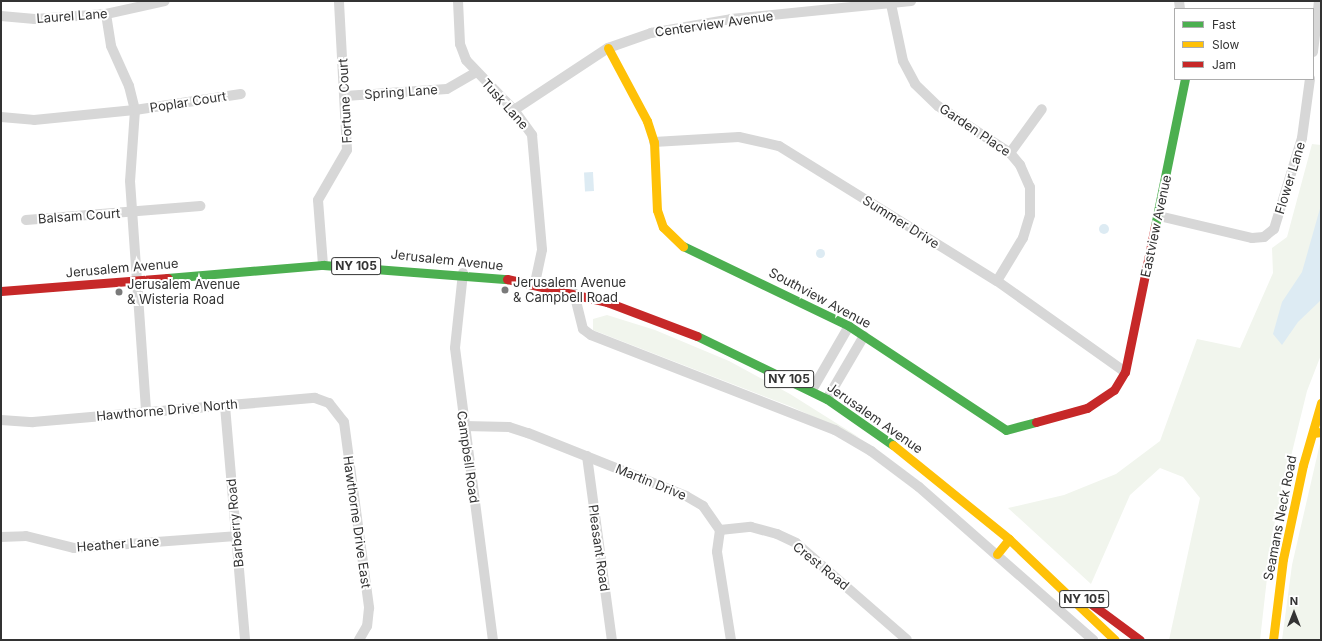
<!DOCTYPE html>
<html>
<head>
<meta charset="utf-8">
<style>
	body { margin:0 }
	#map { position:relative; width:1322px; height:641px; overflow:hidden; background:#fff; font-family:Inter,sans-serif }
	div>[style] { position:absolute }
	[style*='--x'] { left:calc(var(--x)*1px); top:calc(var(--y)*1px); width:calc(var(--w)*1px); rotate:calc(var(--a)*1deg) }
	.green>* { inset:0; background:#f1f5ed }
	.water>* { inset:0; background:#ddebf3; transform-origin:0 0 }
	.round { border-radius:50% }
	.street>* { height:10px; margin:-5px; padding:0 5px; transform-origin:5px; border-radius:5px; background:#d7d7d7 }
	.fast>* { height:9px; margin:-4.5px; padding:0 4.5px; transform-origin:4.5px; border-radius:4.5px; background:#4caf50 }
	.slow>* { height:9px; margin:-4.5px; padding:0 4.5px; transform-origin:4.5px; border-radius:4.5px; background:#ffc107 }
	.jam>* { height:9px; margin:-4.5px; padding:0 4.5px; transform-origin:4.5px; border-radius:4.5px; background:#c62828 }
	.dots>* { width:11px; height:11px; translate:-50% -50%; box-sizing:border-box; border:2px solid #fff; border-radius:50% }
	span { translate:-50% -50%; white-space:nowrap; text-align:center; line-height:1.15; -webkit-text-stroke:4px #fff; paint-order:stroke }
	.shield-label span { padding:1px 3px; background:#fff; border:1px solid; border-radius:3px; -webkit-text-stroke-width:0 }
	.shield-label { font-size:12px; color:#333; font-weight:700 }
	.street-label { font-size:13px; color:#333 }
	.poi-label { font-size:13px; color:#333 }
	.left { translate:0 -50%; text-align:left }
	.frame { position:absolute; inset:0; border:2px solid #333; pointer-events:none }
	.legend { position:absolute; left:1174px; top:8px; width:140px; height:72px; box-sizing:border-box; background:#fff; border:1px solid #adadad; margin:0; padding:5px 7px; list-style:none; font-size:12px; color:#333 }
	.legend li { display:flex; align-items:center; gap:8px; height:20px }
	.legend b { width:20px; border:1px solid #adadad }
	.north { position:absolute; left:1274px; top:593px; width:40px; height:40px; -webkit-text-stroke:3px #fff; paint-order:stroke; rotate:0deg; font-size:11px; font-weight:700; line-height:16px; text-align:center; color:#333 }
	.north::after { content:''; display:block; margin:auto; width:14px; height:18px; background:#333; clip-path:polygon(50% 0,100% 100%,50% 72%,0 100%) }
</style>
</head>
<body>
<div id="map">
	<div class="green">
		<div style="clip-path:polygon(1312px 144px,1321px 145px,1321px 355px,1307px 391px,1272px 534px,1260px 640px,1169px 640px,1200px 498px,1183px 477px,1160px 468px,1130px 495px,1091px 584px,1008px 508px,1064px 495px,1116px 474px,1160px 441px,1197px 339px,1240px 348px,1273px 273px,1272px 248px,1287px 237px)"></div>
		<div style="clip-path:polygon(607px 315px,655px 330px,729px 361px,790px 394px,860px 438px,792px 407px,593px 330px,593px 319px)"></div>
		<div style="clip-path:polygon(1321px 439px,1321px 640px,1282px 640px,1292px 565px)"></div>
	</div>
	<div class="water">
		<div style="left:593px;top:172px;width:19px;height:9px;rotate:87deg"></div>
		<div style="clip-path:polygon(1321px 205px,1321px 300px,1298px 322px,1282px 345px,1273px 334px,1282px 302px,1302px 272px)"></div>
		<div class="round" style="left:1099px;top:224px;width:10px;height:10px"></div>
		<div class="round" style="left:815.5px;top:248.5px;width:9px;height:9px"></div>
	</div>
	<div class="street">
		<div style="--x:458;--y:1;--w:43;--a:87.3"></div>
		<div style="--x:460;--y:44;--w:17;--a:69"></div>
		<div style="--x:466;--y:60;--w:69;--a:46.2"></div>
		<div style="--x:514;--y:110;--w:31;--a:54"></div>
		<div style="--x:532;--y:135;--w:115;--a:85"></div>
		<div style="--x:542;--y:250;--w:34;--a:102"></div>
		<div style="--x:1179;--y:1;--w:8;--a:83"></div>
		<div style="--x:891;--y:4;--w:58;--a:78.1"></div>
		<div style="--x:903;--y:61;--w:26;--a:62"></div>
		<div style="--x:915;--y:84;--w:32;--a:44"></div>
		<div style="--x:938;--y:106;--w:86;--a:33.1"></div>
		<div style="--x:1010;--y:153;--w:16;--a:50"></div>
		<div style="--x:1020;--y:165;--w:24;--a:66"></div>
		<div style="--x:1030;--y:187;--w:28;--a:90"></div>
		<div style="--x:1030;--y:215;--w:24;--a:107"></div>
		<div style="--x:1023;--y:238;--w:50;--a:121.2"></div>
		<div style="--x:106;--y:14;--w:32;--a:81"></div>
		<div style="--x:111;--y:46;--w:44;--a:65.8"></div>
		<div style="--x:129;--y:86;--w:25;--a:76"></div>
		<div style="--x:135;--y:110;--w:71;--a:94"></div>
		<div style="--x:130;--y:181;--w:232;--a:86"></div>
		<div style="--x:1;--y:16;--w:34;--a:5"></div>
		<div style="--x:35;--y:19;--w:71;--a:-4"></div>
		<div style="--x:106;--y:14;--w:60;--a:-12.4"></div>
		<div style="--x:1313;--y:52;--w:51;--a:-83.3"></div>
		<div style="--x:345;--y:96;--w:102;--a:-3.9"></div>
		<div style="--x:447;--y:89;--w:34;--a:-30"></div>
		<div style="--x:514;--y:110;--w:113;--a:-33.4"></div>
		<div style="--x:608;--y:48;--w:46;--a:-19.2"></div>
		<div style="--x:651;--y:33;--w:81;--a:-9.9"></div>
		<div style="--x:731;--y:19;--w:181;--a:-5.7"></div>
		<div style="--x:1;--y:117;--w:33;--a:5"></div>
		<div style="--x:34;--y:120;--w:101;--a:-5.7"></div>
		<div style="--x:135;--y:110;--w:107;--a:-8.6"></div>
		<div style="--x:654;--y:142;--w:85;--a:-3.4"></div>
		<div style="--x:739;--y:137;--w:41;--a:12.7"></div>
		<div style="--x:779;--y:146;--w:256;--a:31.8"></div>
		<div style="--x:997;--y:281;--w:157;--a:35.4"></div>
		<div style="--x:1010;--y:153;--w:54;--a:-54"></div>
		<div style="--x:1159;--y:216;--w:96;--a:13.3"></div>
		<div style="--x:1252;--y:238;--w:12;--a:-5"></div>
		<div style="--x:1264;--y:237;--w:13;--a:-39"></div>
		<div style="--x:1274;--y:229;--w:95;--a:-72.9"></div>
		<div style="--x:1302;--y:138;--w:60;--a:-82.3"></div>
		<div style="--x:26;--y:220;--w:175;--a:-4.6"></div>
		<div style="--x:323;--y:265;--w:65;--a:-94.4"></div>
		<div style="--x:318;--y:200;--w:58;--a:-59.9"></div>
		<div style="--x:347;--y:150;--w:149;--a:-93.1"></div>
		<div style="--x:463;--y:273;--w:75;--a:96.1"></div>
		<div style="--x:455;--y:348;--w:294;--a:82.6"></div>
		<div style="--x:574;--y:293;--w:37;--a:76"></div>
		<div style="--x:583;--y:329;--w:10;--a:37"></div>
		<div style="--x:591;--y:335;--w:262;--a:21.3"></div>
		<div style="--x:835;--y:430;--w:42;--a:30.3"></div>
		<div style="--x:871;--y:451;--w:60;--a:36.9"></div>
		<div style="--x:919;--y:487;--w:232;--a:41.3"></div>
		<div style="--x:812;--y:390;--w:74;--a:-60"></div>
		<div style="--x:827;--y:399;--w:73;--a:-59.6"></div>
		<div style="--x:225;--y:406;--w:235;--a:85.1"></div>
		<div style="--x:1;--y:420;--w:32;--a:4"></div>
		<div style="--x:33;--y:422;--w:283;--a:-4.9"></div>
		<div style="--x:315;--y:398;--w:15;--a:20"></div>
		<div style="--x:329;--y:403;--w:24;--a:52"></div>
		<div style="--x:344;--y:422;--w:188;--a:82.3"></div>
		<div style="--x:369;--y:608;--w:18;--a:96"></div>
		<div style="--x:367;--y:626;--w:16;--a:120"></div>
		<div style="--x:464;--y:426;--w:45;--a:1.3"></div>
		<div style="--x:509;--y:427;--w:20;--a:18"></div>
		<div style="--x:528;--y:433;--w:170;--a:21.7"></div>
		<div style="--x:686;--y:496;--w:20;--a:30"></div>
		<div style="--x:703;--y:506;--w:29;--a:55"></div>
		<div style="--x:720;--y:530;--w:22;--a:98"></div>
		<div style="--x:717;--y:552;--w:89;--a:81"></div>
		<div style="--x:587;--y:456;--w:186;--a:82.3"></div>
		<div style="--x:720;--y:530;--w:31;--a:-6"></div>
		<div style="--x:751;--y:527;--w:27;--a:15"></div>
		<div style="--x:777;--y:534;--w:21;--a:25"></div>
		<div style="--x:796;--y:543;--w:147;--a:41.1"></div>
		<div style="--x:1;--y:537;--w:25;--a:-2"></div>
		<div style="--x:26;--y:536;--w:49;--a:14"></div>
		<div style="--x:74;--y:548;--w:162;--a:-4.2"></div>
	</div>
	<div class="fast">
		<div style="--x:1155;--y:226;--w:150;--a:-78.5"></div>
		<div style="--x:683;--y:246;--w:184;--a:25.7"></div>
		<div style="--x:849;--y:326;--w:188;--a:33.5"></div>
		<div style="--x:1006;--y:430;--w:31;--a:-15"></div>
		<div style="--x:167;--y:278;--w:157;--a:-4.8"></div>
		<div style="--x:323;--y:265;--w:185;--a:4.4"></div>
		<div style="--x:697;--y:336;--w:144;--a:25.9"></div>
		<div style="--x:827;--y:399;--w:80;--a:34.9"></div>
	</div>
	<div class="slow">
		<div style="--x:608;--y:48;--w:83;--a:61.9"></div>
		<div style="--x:647;--y:121;--w:22;--a:72"></div>
		<div style="--x:654;--y:142;--w:68;--a:87.5"></div>
		<div style="--x:657;--y:210;--w:18;--a:71"></div>
		<div style="--x:663;--y:227;--w:28;--a:44"></div>
		<div style="--x:1313;--y:433;--w:8;--a:-7"></div>
		<div style="--x:893;--y:445;--w:149;--a:39"></div>
		<div style="--x:1009;--y:539;--w:146;--a:43.6"></div>
		<div style="--x:997;--y:554;--w:19;--a:-51"></div>
		<div style="--x:1273;--y:640;--w:82;--a:-83"></div>
		<div style="--x:1283;--y:559;--w:96;--a:-78"></div>
		<div style="--x:1303;--y:465;--w:65;--a:-73.8"></div>
	</div>
	<div class="jam">
		<div style="--x:507;--y:279;--w:103;--a:13"></div>
		<div style="--x:607;--y:302;--w:96;--a:20.7"></div>
		<div style="--x:1;--y:291;--w:167;--a:-4.5"></div>
		<div style="--x:1036;--y:422;--w:53;--a:-15.4"></div>
		<div style="--x:1087;--y:408;--w:32;--a:-34"></div>
		<div style="--x:1114;--y:390;--w:21;--a:-59"></div>
		<div style="--x:1125;--y:372;--w:149;--a:-78.4"></div>
		<div style="--x:1082;--y:597;--w:72;--a:36.6"></div>
	</div>
	<div class="dots">
		<div style="left:505px;top:290px;background:#7a7a7a"></div>
		<div style="left:119px;top:292px;background:#7a7a7a"></div>
	</div>
	<div class="shield-label">
		<span style="left:356px;top:266px">NY 105</span>
		<span style="left:789px;top:379px">NY 105</span>
		<span style="left:1084px;top:599px">NY 105</span>
	</div>
	<div class="street-label">
		<span style="left:72px;top:16px;rotate:-4deg">Laurel Lane</span>
		<span style="left:714px;top:24px;rotate:-8deg">Centerview Avenue</span>
		<span style="left:401px;top:92px;rotate:-4deg">Spring Lane</span>
		<span style="left:345px;top:101px;rotate:-93deg">Fortune Court</span>
		<span style="left:188px;top:102px;rotate:-9deg">Poplar Court</span>
		<span style="left:505px;top:104px;rotate:48deg">Tusk Lane</span>
		<span style="left:975px;top:130px;rotate:34deg">Garden Place</span>
		<span style="left:1290px;top:178px;rotate:-73deg">Flower Lane</span>
		<span style="left:79px;top:216px;rotate:-4deg">Balsam Court</span>
		<span style="left:901px;top:222px;rotate:32deg">Summer Drive</span>
		<span style="left:1156px;top:226px;rotate:-78deg">Eastview Avenue</span>
		<span style="left:447px;top:260px;rotate:6deg">Jerusalem Avenue</span>
		<span style="left:122px;top:268px;rotate:-5deg">Jerusalem Avenue</span>
		<span style="left:820px;top:298px;rotate:28deg">Southview Avenue</span>
		<span style="left:167px;top:410px;rotate:-5deg">Hawthorne Drive North</span>
		<span style="left:875px;top:418px;rotate:35deg">Jerusalem Avenue</span>
		<span style="left:468px;top:457px;rotate:82deg">Campbell Road</span>
		<span style="left:651px;top:482px;rotate:22deg">Martin Drive</span>
		<span style="left:1280px;top:518px;rotate:-79deg">Seamans Neck Road</span>
		<span style="left:357px;top:522px;rotate:82deg">Hawthorne Drive East</span>
		<span style="left:235px;top:523px;rotate:-95deg">Barberry Road</span>
		<span style="left:118px;top:544px;rotate:-4deg">Heather Lane</span>
		<span style="left:599px;top:548px;rotate:82deg">Pleasant Road</span>
		<span style="left:821px;top:566px;rotate:39deg">Crest Road</span>
	</div>
	<div class="poi-label">
		<span class="left" style="left:513px;top:290px">Jerusalem Avenue<br>&amp; Campbell Road</span>
		<span class="left" style="left:127px;top:292px">Jerusalem Avenue<br>&amp; Wisteria Road</span>
	</div>
	<div class="frame"></div>
	<ul class="legend">
	<li><b style="height:5px;background:#4caf50"></b>Fast</li>
	<li><b style="height:5px;background:#ffc107"></b>Slow</li>
	<li><b style="height:5px;background:#c62828"></b>Jam</li>
	</ul>
	<div class="north">N</div>
</div>
</body>
</html>
